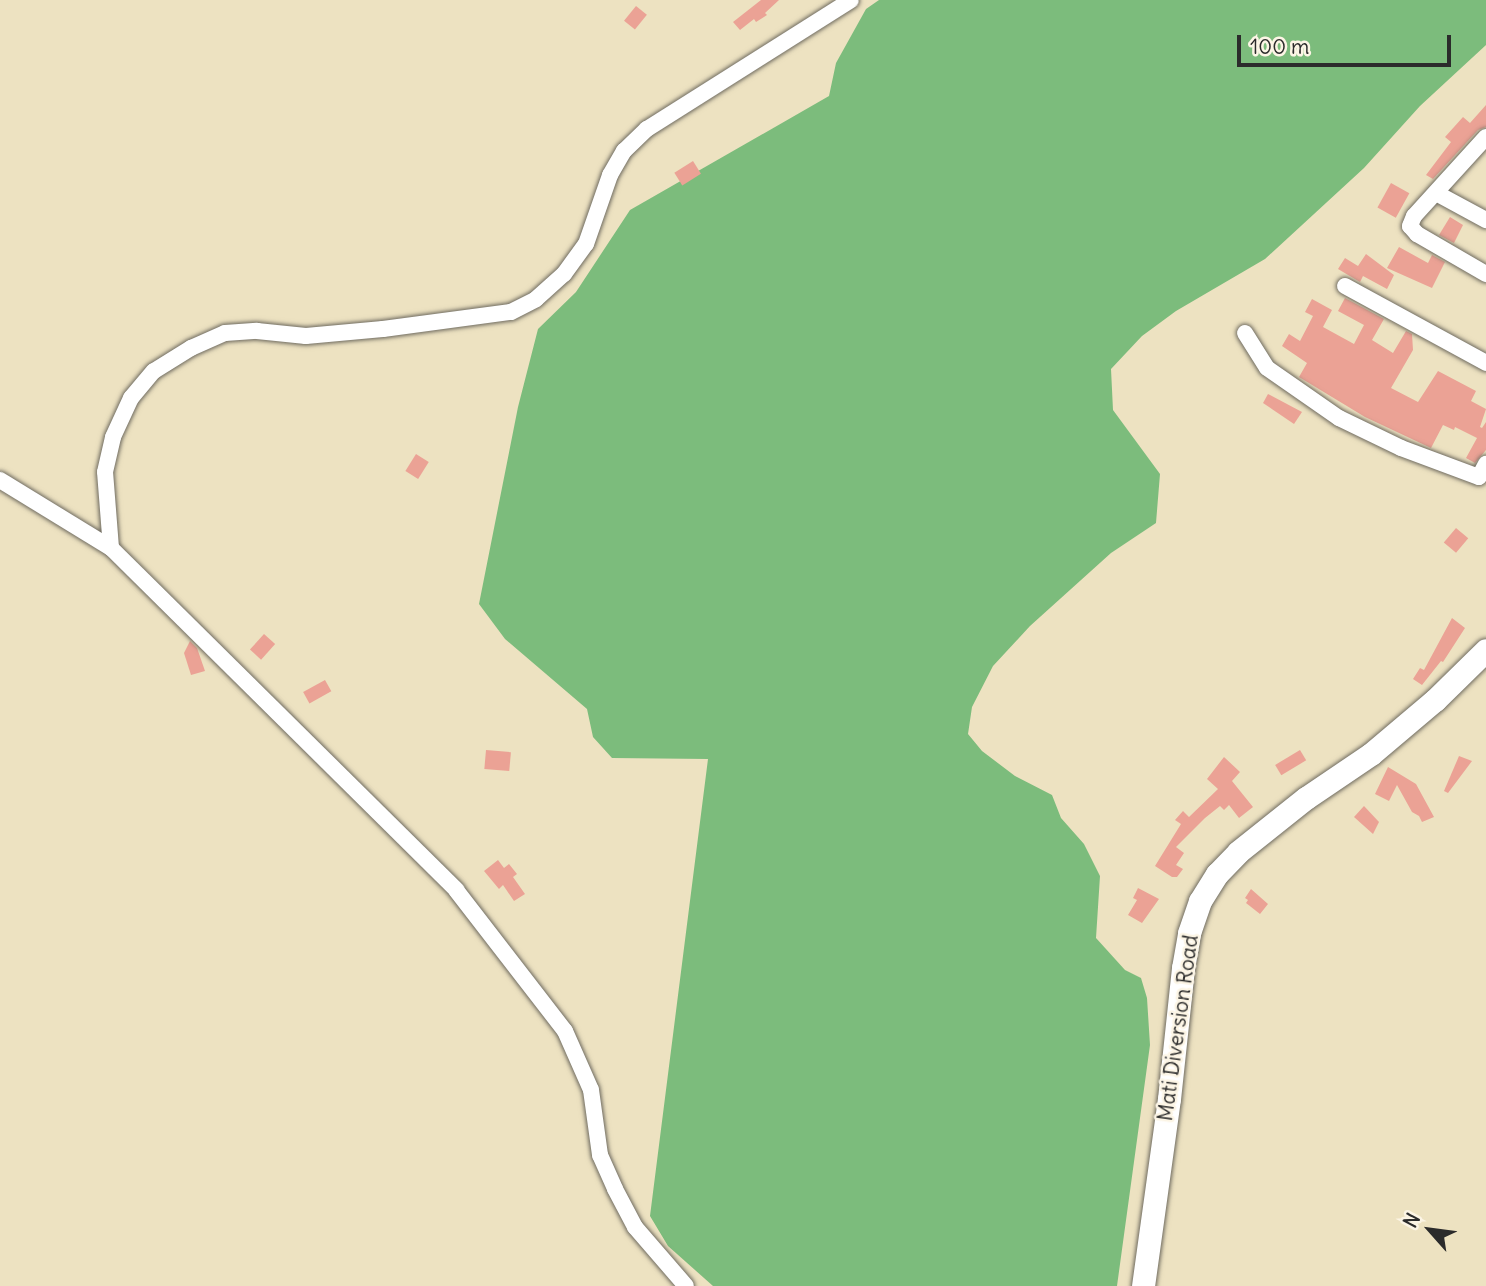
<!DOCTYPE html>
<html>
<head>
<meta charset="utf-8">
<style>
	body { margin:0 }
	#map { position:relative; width:1486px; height:1286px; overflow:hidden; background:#ede2c1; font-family:Delius,sans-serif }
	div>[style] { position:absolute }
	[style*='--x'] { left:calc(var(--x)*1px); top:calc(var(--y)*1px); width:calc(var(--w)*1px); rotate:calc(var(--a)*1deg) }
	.forest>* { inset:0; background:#7cbc7c }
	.building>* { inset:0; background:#eba295; transform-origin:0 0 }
	.roads { filter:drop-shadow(0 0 2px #6f6b60) drop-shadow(0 0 2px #6f6b60) }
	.minor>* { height:16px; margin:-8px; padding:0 8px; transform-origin:8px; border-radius:8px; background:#fff }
	.highway>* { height:23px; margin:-11.5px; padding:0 11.5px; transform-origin:11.5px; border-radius:11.5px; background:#fff }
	span { translate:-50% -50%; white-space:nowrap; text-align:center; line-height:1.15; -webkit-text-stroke:5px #fcf5e5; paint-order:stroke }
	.street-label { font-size:21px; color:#2b2b2b }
	.north { position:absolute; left:1395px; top:1195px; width:70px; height:70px; -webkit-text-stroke:5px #fcf5e5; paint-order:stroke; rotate:298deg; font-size:19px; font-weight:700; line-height:28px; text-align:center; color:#2b2b2b }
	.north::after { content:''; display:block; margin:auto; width:24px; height:32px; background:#2b2b2b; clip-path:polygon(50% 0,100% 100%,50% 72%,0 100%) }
	.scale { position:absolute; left:1237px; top:35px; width:214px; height:32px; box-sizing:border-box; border:4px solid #2b2b2b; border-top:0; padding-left:9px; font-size:21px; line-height:24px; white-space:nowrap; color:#2b2b2b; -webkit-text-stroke:5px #fcf5e5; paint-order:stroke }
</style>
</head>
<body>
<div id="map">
	<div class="forest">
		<div style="clip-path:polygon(879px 0,1486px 0,1486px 45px,1420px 106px,1364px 168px,1265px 259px,1176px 311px,1142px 336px,1111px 369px,1113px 410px,1160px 474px,1156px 523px,1111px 553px,1030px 626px,993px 666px,972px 707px,968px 734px,982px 751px,1015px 776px,1052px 795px,1061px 818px,1084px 844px,1100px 876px,1096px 938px,1125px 970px,1141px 978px,1147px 998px,1150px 1045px,1117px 1286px,713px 1286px,668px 1246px,650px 1216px,708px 759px,612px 758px,593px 737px,587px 709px,505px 639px,479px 604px,518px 407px,538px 329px,576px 292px,630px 210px,829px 96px,836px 63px,866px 9px)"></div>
	</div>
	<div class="building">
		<div style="clip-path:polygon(761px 0,779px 0,765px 13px,767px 15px,756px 22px,754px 19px,740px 30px,733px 22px)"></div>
		<div style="left:636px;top:6px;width:14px;height:19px;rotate:39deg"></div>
		<div style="clip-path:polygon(1486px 105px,1486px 127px,1478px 130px,1433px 179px,1426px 175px,1451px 142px,1445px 137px,1463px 117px,1470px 123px)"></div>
		<div style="left:693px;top:161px;width:15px;height:22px;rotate:58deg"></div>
		<div style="left:1391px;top:183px;width:21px;height:28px;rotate:29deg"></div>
		<div style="clip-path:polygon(1450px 217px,1463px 225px,1454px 243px,1439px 235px)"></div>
		<div style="clip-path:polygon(1399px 247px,1428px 263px,1432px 255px,1445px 262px,1432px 288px,1387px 268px)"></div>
		<div style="clip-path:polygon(1366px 254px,1394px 275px,1387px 289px,1363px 276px,1360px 282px,1338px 269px,1345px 258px,1358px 266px)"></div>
		<div style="clip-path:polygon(1345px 298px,1384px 319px,1372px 340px,1393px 353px,1406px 331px,1412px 334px,1413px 350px,1391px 388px,1418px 402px,1438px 371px,1476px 391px,1471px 401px,1486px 409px,1480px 427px,1482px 428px,1486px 422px,1486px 450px,1475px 463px,1466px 458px,1477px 438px,1455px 427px,1454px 430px,1443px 425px,1431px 448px,1365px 417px,1299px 377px,1307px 363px,1282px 346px,1289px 334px,1300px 341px,1313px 316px,1305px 312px,1312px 299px,1332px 310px,1323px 327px,1354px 344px,1364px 325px,1338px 311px)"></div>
		<div style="clip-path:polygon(1268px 394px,1302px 412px,1294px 424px,1263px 403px)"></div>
		<div style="left:416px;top:454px;width:15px;height:20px;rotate:32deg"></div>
		<div style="left:1456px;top:528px;width:16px;height:19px;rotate:40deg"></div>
		<div style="clip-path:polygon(1452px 618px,1465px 628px,1443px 662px,1441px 661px,1422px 685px,1413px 679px,1420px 668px,1424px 670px)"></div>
		<div style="left:264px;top:634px;width:15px;height:21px;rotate:42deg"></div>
		<div style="clip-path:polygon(190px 641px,197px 648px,205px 671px,191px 675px,184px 653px)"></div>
		<div style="left:325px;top:680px;width:13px;height:25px;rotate:61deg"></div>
		<div style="left:486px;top:750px;width:25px;height:19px;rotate:5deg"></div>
		<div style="left:1300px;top:750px;width:12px;height:29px;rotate:59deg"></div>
		<div style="clip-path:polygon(1459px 756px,1472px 761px,1448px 793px,1444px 791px)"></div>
		<div style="clip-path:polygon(1224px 757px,1240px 772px,1232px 781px,1253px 807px,1239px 818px,1229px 805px,1224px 810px,1220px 806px,1205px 818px,1176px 847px,1184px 853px,1176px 865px,1183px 869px,1177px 877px,1172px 877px,1155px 866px,1181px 824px,1175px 820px,1183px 811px,1189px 817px,1218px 789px,1207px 779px)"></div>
		<div style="clip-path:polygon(1388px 767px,1416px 784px,1434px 817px,1422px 822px,1419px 816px,1412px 812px,1397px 785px,1389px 801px,1375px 794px)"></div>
		<div style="clip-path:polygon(1364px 806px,1379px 822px,1373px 834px,1354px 817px)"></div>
		<div style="clip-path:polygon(498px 860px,504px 868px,509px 864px,517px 874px,513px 877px,525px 894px,514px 901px,503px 885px,499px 889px,484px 871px)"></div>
		<div style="clip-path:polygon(1138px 888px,1159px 899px,1142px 923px,1128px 915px,1137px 900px,1133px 898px)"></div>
		<div style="clip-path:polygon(1251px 889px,1268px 904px,1260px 914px,1246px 903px,1248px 900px,1245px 898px)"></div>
	</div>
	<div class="roads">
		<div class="minor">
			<div style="--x:1486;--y:137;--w:107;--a:132.3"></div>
			<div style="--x:1414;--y:216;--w:11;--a:112"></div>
			<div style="--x:1410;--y:226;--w:11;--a:49"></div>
			<div style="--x:1417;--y:234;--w:80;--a:30.1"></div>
			<div style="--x:1436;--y:193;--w:57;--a:28.4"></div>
			<div style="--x:1345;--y:286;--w:161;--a:28.6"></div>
			<div style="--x:1245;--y:333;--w:41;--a:57.8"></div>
			<div style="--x:1267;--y:368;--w:88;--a:34.8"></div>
			<div style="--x:1339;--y:418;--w:69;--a:25.8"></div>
			<div style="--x:1401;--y:448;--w:83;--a:20.4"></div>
			<div style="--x:1479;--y:477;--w:15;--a:-62"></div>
			<div style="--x:0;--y:480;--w:130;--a:31.5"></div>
			<div style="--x:111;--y:548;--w:486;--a:44.7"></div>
			<div style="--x:456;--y:890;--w:178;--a:52.3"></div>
			<div style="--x:565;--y:1031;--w:64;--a:66.2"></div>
			<div style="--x:591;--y:1090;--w:66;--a:82.1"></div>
			<div style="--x:600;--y:1155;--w:37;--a:66"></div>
			<div style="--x:615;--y:1189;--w:43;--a:62.2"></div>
			<div style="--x:635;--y:1227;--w:78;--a:49.2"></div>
			<div style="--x:111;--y:548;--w:76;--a:-94.5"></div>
			<div style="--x:105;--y:472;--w:36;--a:-77"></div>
			<div style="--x:113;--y:437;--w:43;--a:-65.2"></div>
			<div style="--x:131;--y:398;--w:35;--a:-50"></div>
			<div style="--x:154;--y:371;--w:44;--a:-31.9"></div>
			<div style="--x:191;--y:348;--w:37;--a:-24"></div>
			<div style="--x:225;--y:333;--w:32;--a:-4"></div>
			<div style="--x:257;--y:331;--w:49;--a:5.8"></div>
			<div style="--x:306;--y:336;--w:77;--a:-5.2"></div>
			<div style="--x:383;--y:329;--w:129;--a:-7.6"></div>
			<div style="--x:511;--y:312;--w:28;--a:-27"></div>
			<div style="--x:536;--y:299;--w:38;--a:-42"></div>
			<div style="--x:564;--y:274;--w:37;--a:-54"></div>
			<div style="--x:586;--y:244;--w:73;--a:-70.8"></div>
			<div style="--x:610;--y:175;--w:28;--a:-60"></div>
			<div style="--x:624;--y:151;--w:32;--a:-44"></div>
			<div style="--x:647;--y:129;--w:241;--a:-32.3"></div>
		</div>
		<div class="highway">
			<div style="--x:1143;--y:1286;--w:189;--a:-82.1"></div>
			<div style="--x:1169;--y:1099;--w:132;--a:-83.9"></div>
			<div style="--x:1183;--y:968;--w:36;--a:-80"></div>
			<div style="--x:1189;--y:933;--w:34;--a:-71"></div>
			<div style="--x:1200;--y:901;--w:32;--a:-58"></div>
			<div style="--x:1217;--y:874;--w:30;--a:-46"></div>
			<div style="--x:1238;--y:852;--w:87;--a:-38.5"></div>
			<div style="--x:1306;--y:798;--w:78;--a:-34.1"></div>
			<div style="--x:1371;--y:754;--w:84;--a:-40.2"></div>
			<div style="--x:1435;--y:700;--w:71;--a:-44.4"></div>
		</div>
	</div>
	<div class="street-label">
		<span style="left:1178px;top:1028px;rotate:-82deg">Mati Diversion Road</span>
	</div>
	<div class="north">N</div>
	<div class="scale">100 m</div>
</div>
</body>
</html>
